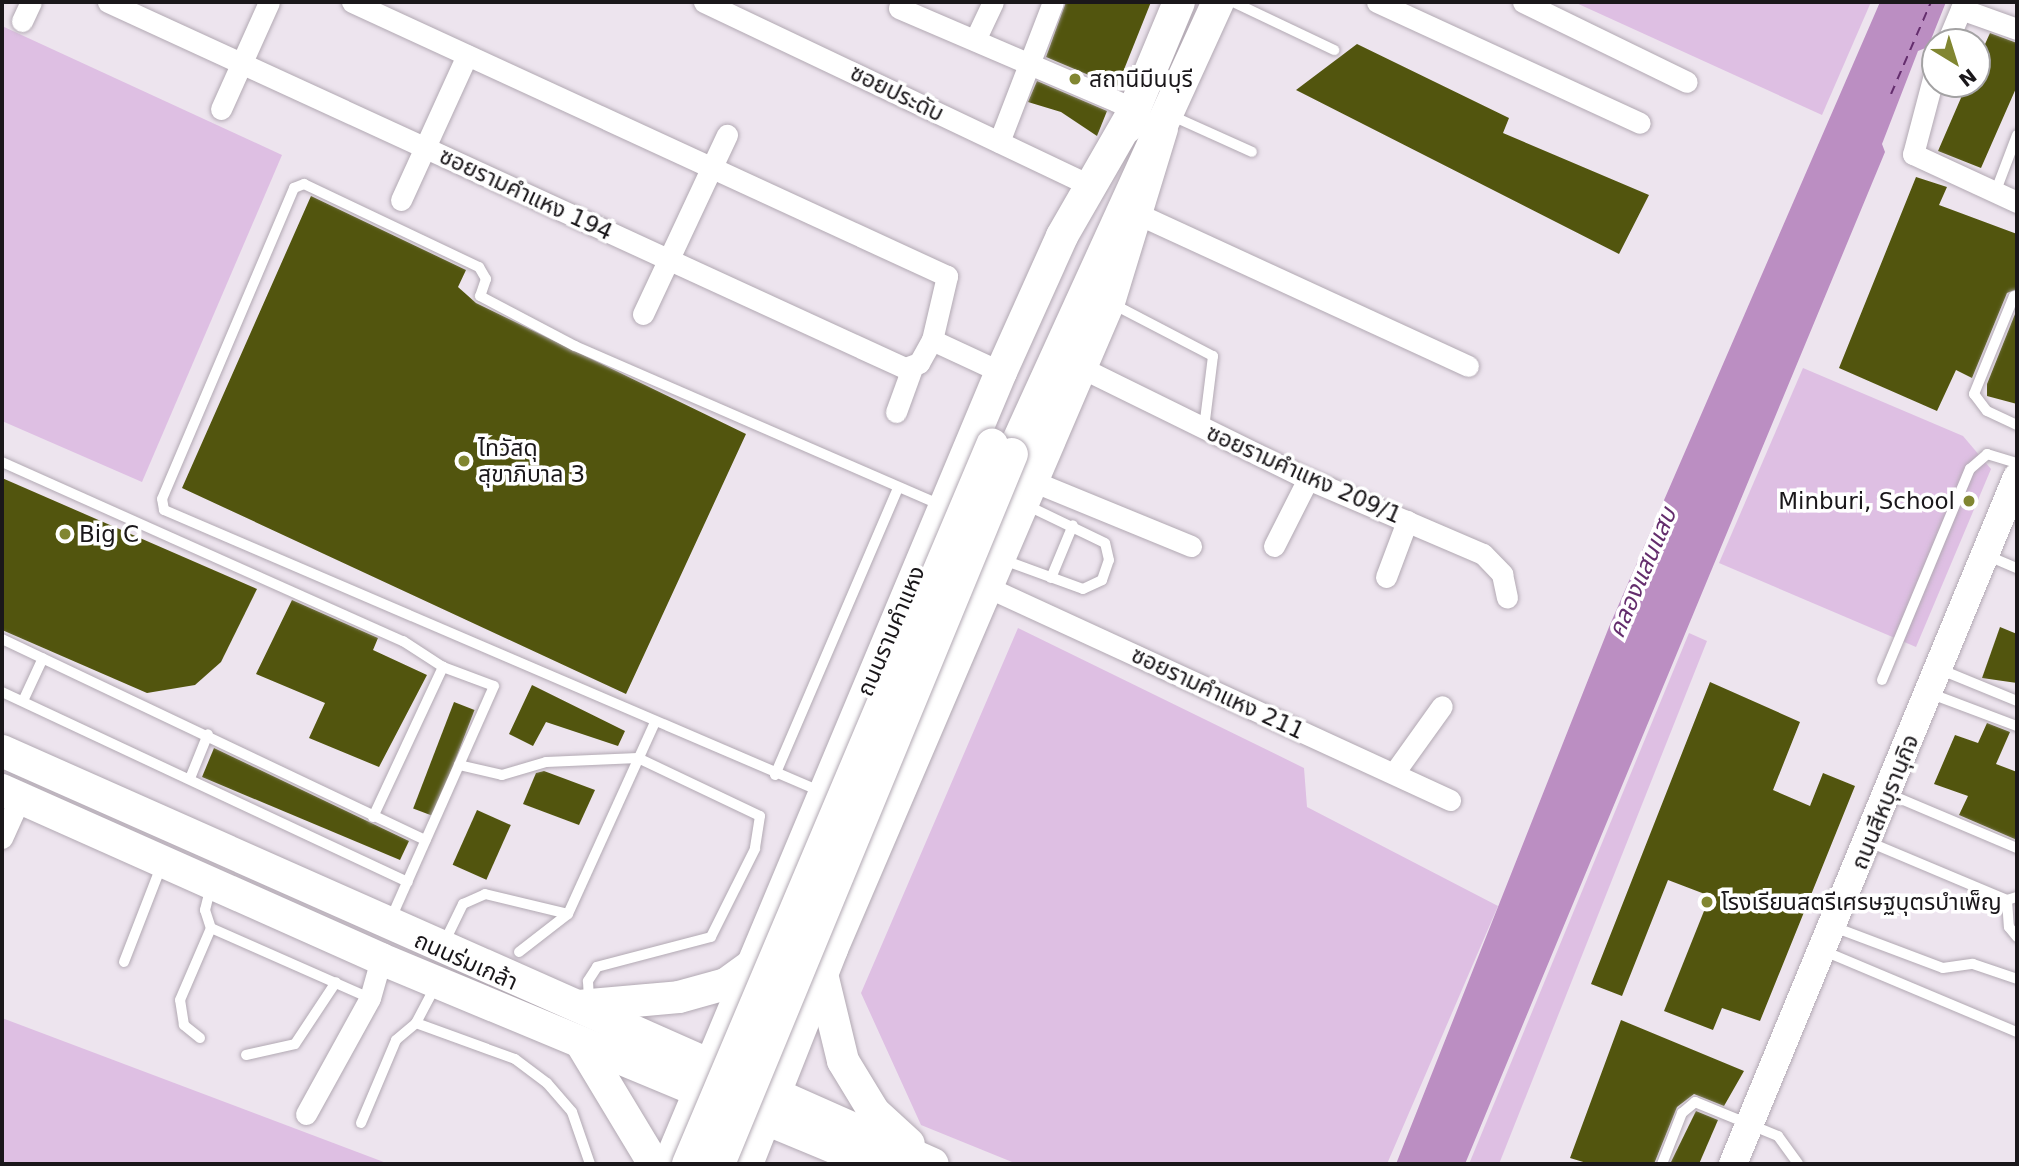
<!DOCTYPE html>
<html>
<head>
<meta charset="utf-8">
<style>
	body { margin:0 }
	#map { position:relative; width:2019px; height:1166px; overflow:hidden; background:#ede4ee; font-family:"DejaVu Sans","Noto Sans Thai",sans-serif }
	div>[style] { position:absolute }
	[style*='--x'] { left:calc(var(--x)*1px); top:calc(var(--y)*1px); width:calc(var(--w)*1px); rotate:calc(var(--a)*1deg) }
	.green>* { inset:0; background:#debfe3 }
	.water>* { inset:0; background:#bb8ec2 }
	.ferry>* { height:2px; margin-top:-1px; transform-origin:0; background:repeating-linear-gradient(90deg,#642d6d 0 9px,transparent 0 16px) }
	.building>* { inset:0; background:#52550e; transform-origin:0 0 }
	.roads { filter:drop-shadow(0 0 2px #b2a9b3) drop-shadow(0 0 2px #b2a9b3) }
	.lane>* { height:10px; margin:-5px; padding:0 5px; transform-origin:5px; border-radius:5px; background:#fff }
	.street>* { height:21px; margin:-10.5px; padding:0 10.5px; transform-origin:10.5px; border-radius:10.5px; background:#fff }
	.secondary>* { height:28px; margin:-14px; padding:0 14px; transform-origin:14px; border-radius:14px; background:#fff }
	.primary>* { height:32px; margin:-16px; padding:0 16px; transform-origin:16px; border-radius:16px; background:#fff }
	.bridges { filter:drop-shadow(0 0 2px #b2a9b3) drop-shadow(0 0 2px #b2a9b3) }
	.primary-bridge>* { height:32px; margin:-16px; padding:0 16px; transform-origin:16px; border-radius:16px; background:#fff }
	.dots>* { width:19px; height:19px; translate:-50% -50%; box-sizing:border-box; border:4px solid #fff; border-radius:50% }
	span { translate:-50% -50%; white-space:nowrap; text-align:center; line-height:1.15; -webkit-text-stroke:7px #fff; paint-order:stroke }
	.poi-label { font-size:23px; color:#1a171a }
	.left { translate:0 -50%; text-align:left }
	.right { translate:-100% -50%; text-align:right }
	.street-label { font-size:23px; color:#1a171a }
	.water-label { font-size:24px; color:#642d6d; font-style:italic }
	.frame { position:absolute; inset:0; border:4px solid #1a171a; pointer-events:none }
	.north { position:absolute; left:1921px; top:28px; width:70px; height:70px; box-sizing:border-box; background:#fff; border:2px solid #a3a2a3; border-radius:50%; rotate:142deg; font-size:19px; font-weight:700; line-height:28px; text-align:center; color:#1a171a }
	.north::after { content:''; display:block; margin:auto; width:24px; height:32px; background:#818631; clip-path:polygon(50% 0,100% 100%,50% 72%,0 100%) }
</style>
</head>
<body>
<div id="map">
	<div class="green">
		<div style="clip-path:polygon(1574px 2px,1871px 2px,1822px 115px)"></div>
		<div style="clip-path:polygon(2px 26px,282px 155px,142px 482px,2px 421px)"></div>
		<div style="clip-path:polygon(1803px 368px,1963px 436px,1991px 469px,1916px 647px,1719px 563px)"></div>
		<div style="clip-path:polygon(1018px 628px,1304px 768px,1307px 807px,1498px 906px,1387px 1164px,1017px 1164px,921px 1125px,861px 993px)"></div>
		<div style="clip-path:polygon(1689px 633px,1707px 641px,1499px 1164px,1469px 1164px)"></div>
		<div style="clip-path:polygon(2px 1018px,389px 1164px,2px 1164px)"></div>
	</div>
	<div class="water">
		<div style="clip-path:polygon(1880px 2px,1946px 2px,1928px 47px,1918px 51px,1882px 144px,1885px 152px,1465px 1164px,1396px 1164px,1609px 627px)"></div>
	</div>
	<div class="ferry">
		<div style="--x:1891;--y:94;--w:100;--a:-66.5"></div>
	</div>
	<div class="building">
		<div style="clip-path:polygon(1066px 2px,1151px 2px,1117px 87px,1046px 57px)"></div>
		<div style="clip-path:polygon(1990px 33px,2017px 43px,2017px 86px,1981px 168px,1938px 151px,1967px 84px,1977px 84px,1977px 62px)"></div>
		<div style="clip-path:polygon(1357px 44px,1509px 118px,1503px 133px,1649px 195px,1619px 254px,1296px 90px)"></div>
		<div style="clip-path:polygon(1037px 81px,1107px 111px,1097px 136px,1061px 112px,1028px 102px)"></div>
		<div style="clip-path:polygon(1916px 177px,1947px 187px,1939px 205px,2017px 234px,2017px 289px,2007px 293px,1972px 378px,1956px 370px,1937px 411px,1839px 368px)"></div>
		<div style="clip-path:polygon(311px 196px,466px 270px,458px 287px,476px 303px,746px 434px,626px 694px,182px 488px)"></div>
		<div style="clip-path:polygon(2017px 309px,2017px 404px,1987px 396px,1987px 384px)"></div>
		<div style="clip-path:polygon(2px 478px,257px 589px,221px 662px,195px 685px,147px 693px,2px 630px)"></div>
		<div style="clip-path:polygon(292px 600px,378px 638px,373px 650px,427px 675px,379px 767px,309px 738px,325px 703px,256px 674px)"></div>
		<div style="clip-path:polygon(2000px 627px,2017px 634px,2017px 683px,1982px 678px)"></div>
		<div style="clip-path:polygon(1710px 682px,1800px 722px,1773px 790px,1810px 806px,1823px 773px,1855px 786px,1760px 1021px,1722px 1008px,1713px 1030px,1664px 1011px,1710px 896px,1668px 880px,1622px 996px,1591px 984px)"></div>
		<div style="clip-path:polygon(532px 685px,625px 731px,618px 746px,546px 722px,533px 746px,509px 734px)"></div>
		<div style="left:454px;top:702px;width:22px;height:114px;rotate:21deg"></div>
		<div style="clip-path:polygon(1987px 723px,2010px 732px,1996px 764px,2017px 772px,2017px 840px,1959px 815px,1968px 796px,1934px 784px,1955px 735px,1978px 743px)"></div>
		<div style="clip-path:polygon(214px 748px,409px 841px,400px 860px,202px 777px)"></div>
		<div style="clip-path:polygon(544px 771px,595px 790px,579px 825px,523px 804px,536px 773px)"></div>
		<div style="left:477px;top:810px;width:37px;height:60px;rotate:24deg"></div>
		<div style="clip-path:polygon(1621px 1020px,1744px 1071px,1724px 1106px,1694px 1094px,1677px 1107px,1654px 1164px,1590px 1164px,1570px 1158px)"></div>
		<div style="clip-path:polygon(1696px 1111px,1718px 1120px,1699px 1164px,1670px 1164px)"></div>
	</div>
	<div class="roads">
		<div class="lane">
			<div style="--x:1235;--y:3;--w:110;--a:25.4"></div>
			<div style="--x:1168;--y:114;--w:92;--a:24.3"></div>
			<div style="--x:1995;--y:193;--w:62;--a:-69.2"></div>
			<div style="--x:2014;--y:296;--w:106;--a:112.2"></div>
			<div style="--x:1974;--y:394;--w:21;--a:53"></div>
			<div style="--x:1987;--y:411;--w:33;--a:25"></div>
			<div style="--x:1111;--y:303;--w:115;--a:27.5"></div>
			<div style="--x:1213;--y:356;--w:73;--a:97.1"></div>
			<div style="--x:2;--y:462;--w:439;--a:24.1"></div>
			<div style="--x:403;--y:641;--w:48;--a:33"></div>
			<div style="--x:1986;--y:555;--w:34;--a:23"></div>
			<div style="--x:1001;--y:559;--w:87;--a:20.1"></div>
			<div style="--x:1083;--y:589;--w:21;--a:-25"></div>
			<div style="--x:1102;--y:580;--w:21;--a:-71"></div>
			<div style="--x:1109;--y:560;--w:17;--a:-103"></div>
			<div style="--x:1105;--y:543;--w:88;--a:-154.3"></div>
			<div style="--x:1051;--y:578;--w:57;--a:-67.5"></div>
			<div style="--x:2;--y:639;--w:469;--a:25.4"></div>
			<div style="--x:1939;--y:669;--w:84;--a:22.3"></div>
			<div style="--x:1882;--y:680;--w:229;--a:-67.4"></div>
			<div style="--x:1970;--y:469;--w:23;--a:-41"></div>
			<div style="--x:1987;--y:454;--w:31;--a:17"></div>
			<div style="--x:2;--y:692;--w:448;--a:25.1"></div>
			<div style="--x:1929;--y:693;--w:94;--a:20.6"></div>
			<div style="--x:23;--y:701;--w:47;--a:-65.1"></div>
			<div style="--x:459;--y:765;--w:44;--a:13.1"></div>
			<div style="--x:502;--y:775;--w:46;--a:-16.5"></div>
			<div style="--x:546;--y:762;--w:92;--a:-2.5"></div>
			<div style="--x:638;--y:758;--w:135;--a:25.4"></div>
			<div style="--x:760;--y:816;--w:33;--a:99"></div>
			<div style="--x:755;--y:849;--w:98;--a:116.6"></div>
			<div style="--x:711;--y:937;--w:118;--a:165.3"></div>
			<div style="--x:597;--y:967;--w:17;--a:123"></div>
			<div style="--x:588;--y:981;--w:21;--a:87"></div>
			<div style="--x:775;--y:775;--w:312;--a:-66.8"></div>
			<div style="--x:191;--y:776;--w:45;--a:-68"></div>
			<div style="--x:822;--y:792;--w:716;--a:-156.8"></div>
			<div style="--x:164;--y:510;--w:11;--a:-100"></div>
			<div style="--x:162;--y:499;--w:338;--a:-67"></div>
			<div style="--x:294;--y:188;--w:11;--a:-22"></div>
			<div style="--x:304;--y:184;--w:194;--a:25.4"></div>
			<div style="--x:479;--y:267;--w:14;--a:60"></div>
			<div style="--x:486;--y:279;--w:18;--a:109"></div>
			<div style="--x:480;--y:296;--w:107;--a:27.8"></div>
			<div style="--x:575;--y:346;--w:399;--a:23.5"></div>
			<div style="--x:1889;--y:794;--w:139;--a:22.9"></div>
			<div style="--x:373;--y:817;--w:166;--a:-65"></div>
			<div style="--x:443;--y:667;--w:54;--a:20.4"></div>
			<div style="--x:494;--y:686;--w:257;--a:113.9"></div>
			<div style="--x:1869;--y:842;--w:150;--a:22.8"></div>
			<div style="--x:2007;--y:900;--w:10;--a:-17"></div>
			<div style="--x:211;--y:886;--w:25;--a:104"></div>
			<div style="--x:205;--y:910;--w:19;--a:72"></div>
			<div style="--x:211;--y:928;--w:174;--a:23.8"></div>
			<div style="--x:2007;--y:900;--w:27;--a:86"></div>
			<div style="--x:2009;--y:927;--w:13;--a:51"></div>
			<div style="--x:1834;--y:927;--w:116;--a:20.6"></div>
			<div style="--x:1943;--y:968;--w:30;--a:-8"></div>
			<div style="--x:1973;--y:964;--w:46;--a:18.8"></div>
			<div style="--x:443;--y:945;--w:46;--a:-64"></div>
			<div style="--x:463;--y:904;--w:24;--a:-24"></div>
			<div style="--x:485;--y:894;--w:85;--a:13.5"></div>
			<div style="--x:1824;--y:951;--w:209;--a:22.8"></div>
			<div style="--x:519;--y:952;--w:62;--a:-37.8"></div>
			<div style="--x:568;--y:914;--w:211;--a:-65.6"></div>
			<div style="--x:124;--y:962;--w:105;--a:-68.8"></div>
			<div style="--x:416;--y:1023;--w:43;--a:-62.2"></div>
			<div style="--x:200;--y:1038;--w:21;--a:-141"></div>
			<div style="--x:184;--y:1025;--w:25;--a:-99"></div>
			<div style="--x:180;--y:1000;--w:78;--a:-66.7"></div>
			<div style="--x:246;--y:1055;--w:50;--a:-12.7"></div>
			<div style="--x:295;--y:1044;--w:74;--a:-56.5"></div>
			<div style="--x:361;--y:1123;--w:90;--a:-67.1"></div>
			<div style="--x:396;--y:1040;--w:26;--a:-40"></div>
			<div style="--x:416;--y:1023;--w:105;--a:20"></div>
			<div style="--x:515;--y:1059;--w:40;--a:37"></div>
			<div style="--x:547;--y:1083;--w:38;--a:49"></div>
			<div style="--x:572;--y:1112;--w:55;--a:70.9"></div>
			<div style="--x:1662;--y:1164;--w:55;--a:-68.6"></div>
			<div style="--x:1682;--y:1113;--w:17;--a:-40"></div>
			<div style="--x:1695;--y:1102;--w:90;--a:22.3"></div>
			<div style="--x:1778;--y:1136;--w:34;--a:54"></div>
		</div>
		<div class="street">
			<div style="--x:108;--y:2;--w:877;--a:24.67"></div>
			<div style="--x:905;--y:368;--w:15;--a:-20"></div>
			<div style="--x:919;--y:363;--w:26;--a:-61"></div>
			<div style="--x:932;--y:340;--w:66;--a:-76.8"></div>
			<div style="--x:947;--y:276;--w:655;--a:-155.27"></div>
			<div style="--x:704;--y:2;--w:427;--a:25.4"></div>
			<div style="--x:1377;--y:2;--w:289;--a:24.7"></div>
			<div style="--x:1523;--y:2;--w:182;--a:26"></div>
			<div style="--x:899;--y:8;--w:257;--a:23.2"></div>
			<div style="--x:1961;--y:9;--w:59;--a:19.7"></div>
			<div style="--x:22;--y:21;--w:21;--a:-65"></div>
			<div style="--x:975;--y:40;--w:42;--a:-64.7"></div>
			<div style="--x:1947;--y:42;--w:43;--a:-67"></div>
			<div style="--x:1935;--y:71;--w:86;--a:104.8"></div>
			<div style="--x:1913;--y:154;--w:115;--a:24.8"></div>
			<div style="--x:221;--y:109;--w:117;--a:-65.8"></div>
			<div style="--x:999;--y:142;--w:150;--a:-68.9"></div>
			<div style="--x:401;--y:200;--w:159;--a:-65.5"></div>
			<div style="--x:1140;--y:215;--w:361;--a:24.7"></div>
			<div style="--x:643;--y:314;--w:198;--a:-64.9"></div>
			<div style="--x:932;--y:340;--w:76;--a:24.9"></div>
			<div style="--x:1080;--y:367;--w:254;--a:26.2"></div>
			<div style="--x:1308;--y:479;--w:190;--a:23.2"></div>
			<div style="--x:1483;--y:554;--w:28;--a:46"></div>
			<div style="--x:1502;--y:574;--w:24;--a:78"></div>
			<div style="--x:896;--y:412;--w:47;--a:-70"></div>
			<div style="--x:1030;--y:480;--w:174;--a:22.3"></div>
			<div style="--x:1274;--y:546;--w:75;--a:-63.1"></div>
			<div style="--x:1386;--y:577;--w:60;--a:-69.4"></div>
			<div style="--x:985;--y:586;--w:512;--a:24.71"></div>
			<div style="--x:1394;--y:773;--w:82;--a:-54.4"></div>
			<div style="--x:2;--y:838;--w:44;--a:-65.8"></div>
			<div style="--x:306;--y:1114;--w:132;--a:-61.1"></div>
			<div style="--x:370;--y:998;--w:41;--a:-74.2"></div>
		</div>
		<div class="secondary">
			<div style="--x:1733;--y:1164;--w:743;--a:-67.54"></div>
		</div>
		<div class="primary">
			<div style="--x:1127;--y:127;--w:135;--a:-67.4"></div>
			<div style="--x:1012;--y:454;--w:497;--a:-65.5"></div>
			<div style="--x:2;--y:751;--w:1018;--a:23.92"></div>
			<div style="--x:2;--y:790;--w:415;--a:24"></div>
			<div style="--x:381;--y:959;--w:534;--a:22.58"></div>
			<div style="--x:822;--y:974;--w:89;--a:76.4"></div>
			<div style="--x:843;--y:1061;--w:60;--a:58.7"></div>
			<div style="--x:874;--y:1112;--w:47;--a:42.4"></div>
			<div style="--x:579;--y:1006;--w:100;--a:-5.1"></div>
			<div style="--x:679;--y:997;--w:49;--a:-15.5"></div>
			<div style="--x:726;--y:984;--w:29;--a:-36"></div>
			<div style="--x:581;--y:1043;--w:141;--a:58.9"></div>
			<div style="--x:669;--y:1164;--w:859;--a:-67.26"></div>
			<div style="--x:1001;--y:372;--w:149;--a:-65.8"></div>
			<div style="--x:1062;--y:236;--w:146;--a:-60.1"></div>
			<div style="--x:747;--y:1164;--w:231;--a:-68.4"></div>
			<div style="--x:832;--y:949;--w:704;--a:-66.82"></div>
			<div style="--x:1109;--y:302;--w:181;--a:-73"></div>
		</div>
	</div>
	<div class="bridges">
		<div class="primary-bridge">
			<div style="--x:688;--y:1164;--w:781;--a:-67.08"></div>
			<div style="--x:719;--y:1164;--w:768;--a:-67.58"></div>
		</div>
	</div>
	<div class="dots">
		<div style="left:1075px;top:79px;background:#818631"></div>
		<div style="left:464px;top:461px;background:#818631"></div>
		<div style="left:1969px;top:501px;background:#818631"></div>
		<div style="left:65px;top:534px;background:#818631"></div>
		<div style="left:1707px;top:902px;background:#818631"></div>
	</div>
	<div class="poi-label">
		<span class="left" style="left:1089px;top:79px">สถานีมีนบุรี</span>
		<span class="left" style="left:478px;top:461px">ไทวัสดุ<br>สุขาภิบาล 3</span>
		<span class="right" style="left:1955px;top:501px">Minburi, School</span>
		<span class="left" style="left:79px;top:534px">Big C</span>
		<span class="left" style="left:1721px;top:902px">โรงเรียนสตรีเศรษฐบุตรบำเพ็ญ</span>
	</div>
	<div class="street-label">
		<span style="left:897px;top:93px;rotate:26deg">ซอยประดับ</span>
		<span style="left:526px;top:194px;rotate:25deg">ซอยรามคำแหง 194</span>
		<span style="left:1304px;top:474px;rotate:24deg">ซอยรามคำแหง 209/1</span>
		<span style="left:891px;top:631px;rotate:-67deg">ถนนรามคำแหง</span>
		<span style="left:1218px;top:693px;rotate:25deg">ซอยรามคำแหง 211</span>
		<span style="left:1885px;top:802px;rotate:-68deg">ถนนสีหบุรานุกิจ</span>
		<span style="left:466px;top:961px;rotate:24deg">ถนนร่มเกล้า</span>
	</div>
	<div class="water-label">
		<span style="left:1643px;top:573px;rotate:-67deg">คลองแสนแสบ</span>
	</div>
	<div class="frame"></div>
	<div class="north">N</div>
</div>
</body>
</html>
